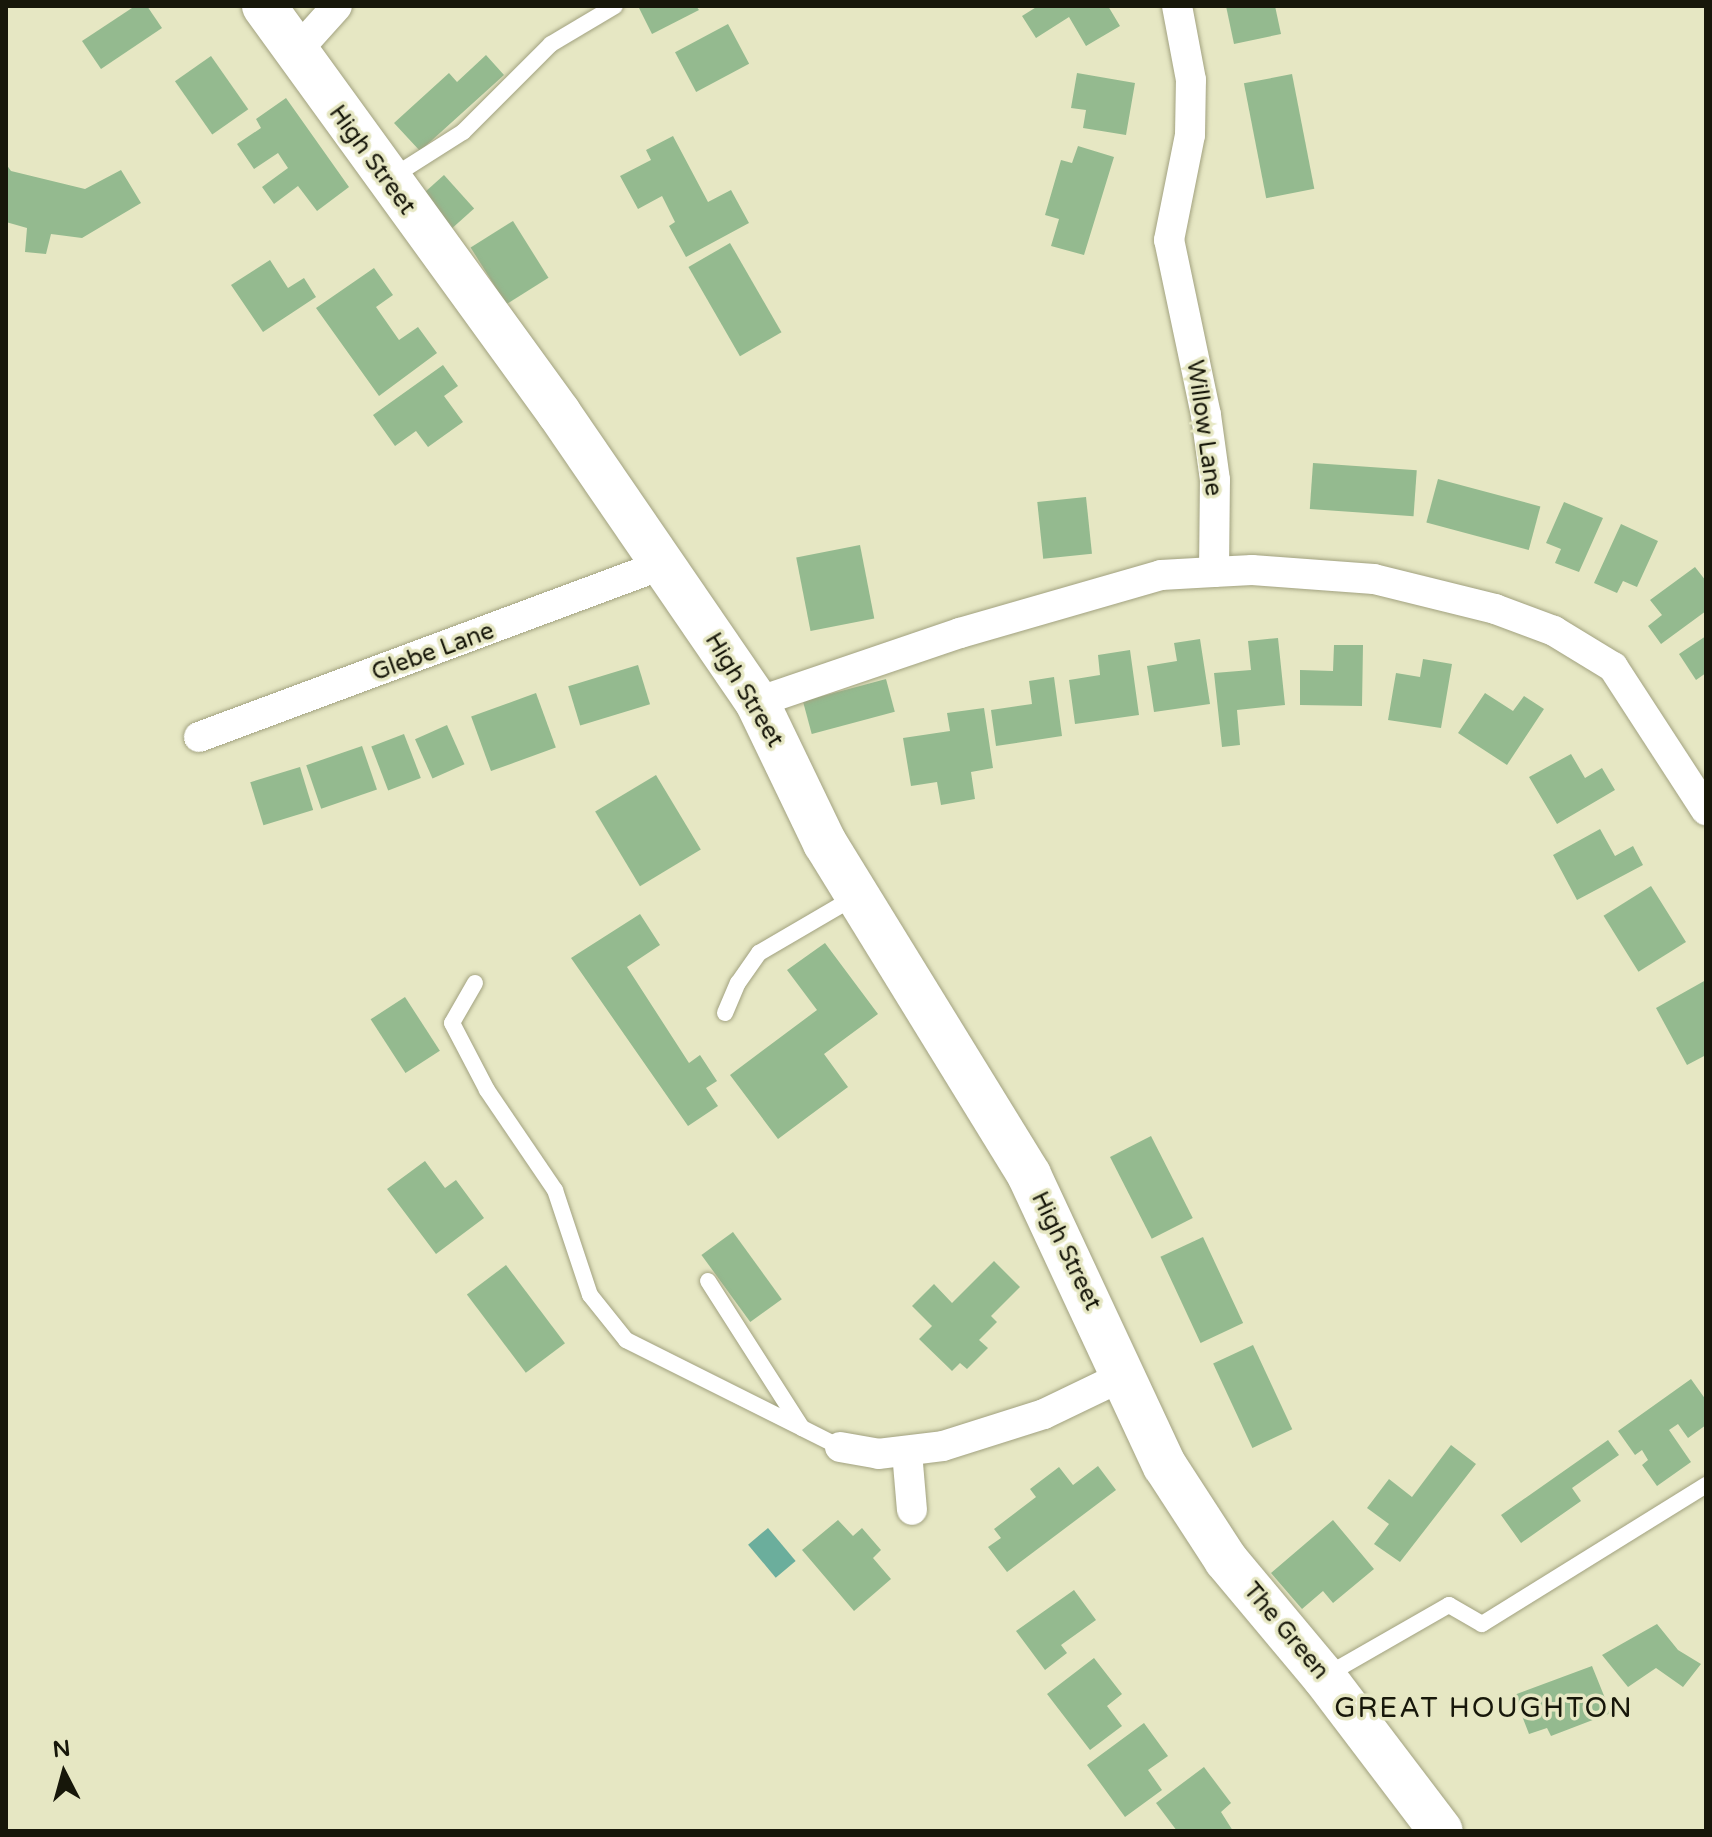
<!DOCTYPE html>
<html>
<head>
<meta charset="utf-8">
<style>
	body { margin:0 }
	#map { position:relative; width:1712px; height:1837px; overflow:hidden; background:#e6e7c3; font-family:"Varela Round",sans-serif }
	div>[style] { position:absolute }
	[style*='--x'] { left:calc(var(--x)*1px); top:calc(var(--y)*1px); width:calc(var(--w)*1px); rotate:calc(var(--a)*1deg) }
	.water>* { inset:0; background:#6bae9c; transform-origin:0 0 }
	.building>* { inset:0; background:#94ba8f; transform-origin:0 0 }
	.roads { filter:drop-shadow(0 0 2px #a2a280) drop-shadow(0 0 2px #a2a280) }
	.lane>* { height:16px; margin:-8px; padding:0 8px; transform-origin:8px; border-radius:8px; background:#fff }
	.street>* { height:30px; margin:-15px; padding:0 15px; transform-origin:15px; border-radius:15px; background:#fff }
	.secondary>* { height:44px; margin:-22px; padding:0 22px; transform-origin:22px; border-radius:22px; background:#fff }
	span { translate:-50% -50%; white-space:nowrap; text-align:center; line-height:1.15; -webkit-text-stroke:7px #e6e7c3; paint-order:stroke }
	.street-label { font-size:24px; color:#17170a }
	.quarter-label { font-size:28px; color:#17170a; letter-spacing:2px }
	.frame { position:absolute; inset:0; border:8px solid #17170a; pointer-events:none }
	.north { position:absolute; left:24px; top:1733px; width:80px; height:80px; -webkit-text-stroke:6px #e6e7c3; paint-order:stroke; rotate:354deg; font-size:22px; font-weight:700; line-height:32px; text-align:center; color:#17170a }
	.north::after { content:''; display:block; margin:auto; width:28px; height:36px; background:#17170a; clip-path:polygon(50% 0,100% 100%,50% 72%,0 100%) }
</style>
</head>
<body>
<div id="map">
	<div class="water">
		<div style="left:768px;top:1528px;width:43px;height:26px;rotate:50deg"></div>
	</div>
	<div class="building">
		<div style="clip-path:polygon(135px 6px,147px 6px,162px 28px,101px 69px,82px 41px)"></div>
		<div style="clip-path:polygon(638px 6px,696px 6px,699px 10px,652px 34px)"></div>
		<div style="clip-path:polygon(1038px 6px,1108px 6px,1120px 26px,1086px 46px,1069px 17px,1036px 38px,1022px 16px)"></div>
		<div style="clip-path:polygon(1275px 6px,1281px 34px,1234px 44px,1226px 6px)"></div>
		<div style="left:728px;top:24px;width:45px;height:60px;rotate:62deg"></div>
		<div style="clip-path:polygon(486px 55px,504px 75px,420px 151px,394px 123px,449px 73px,457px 82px)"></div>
		<div style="left:211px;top:56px;width:65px;height:44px;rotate:55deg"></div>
		<div style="clip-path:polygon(1077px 73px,1135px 83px,1126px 135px,1083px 128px,1086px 110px,1071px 108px)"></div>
		<div style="left:1292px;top:74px;width:117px;height:49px;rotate:79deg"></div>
		<div style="clip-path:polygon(286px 98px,349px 187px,317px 211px,298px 186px,274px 204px,262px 187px,288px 168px,278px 153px,254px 169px,237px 144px,261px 128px,256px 119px)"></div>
		<div style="clip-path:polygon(673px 136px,708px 202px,731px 190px,749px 223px,686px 257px,669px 226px,675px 222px,662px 196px,638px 209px,620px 176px,651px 160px,646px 150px)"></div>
		<div style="clip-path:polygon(1078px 146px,1114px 157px,1084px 255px,1051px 246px,1059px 219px,1045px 215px,1061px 160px,1072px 163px)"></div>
		<div style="clip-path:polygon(6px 164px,11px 171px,85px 189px,121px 170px,141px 203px,82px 238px,51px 234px,46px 254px,25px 252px,27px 228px,6px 222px)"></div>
		<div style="left:444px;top:175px;width:45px;height:30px;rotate:48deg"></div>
		<div style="left:513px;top:221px;width:67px;height:50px;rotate:58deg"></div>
		<div style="left:730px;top:243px;width:103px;height:48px;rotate:60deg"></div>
		<div style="clip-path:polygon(270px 260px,288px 288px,304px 278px,316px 297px,263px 332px,231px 285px)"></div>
		<div style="clip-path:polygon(374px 268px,393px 295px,376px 307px,399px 340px,418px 327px,437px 353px,379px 396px,316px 308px)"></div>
		<div style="clip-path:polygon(443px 365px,458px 386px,444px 396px,463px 422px,428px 447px,416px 431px,395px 446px,373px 415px)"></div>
		<div style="left:1313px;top:463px;width:104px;height:46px;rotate:4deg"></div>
		<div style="left:1438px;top:479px;width:106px;height:45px;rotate:15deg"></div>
		<div style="left:1086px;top:497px;width:57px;height:49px;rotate:84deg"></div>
		<div style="clip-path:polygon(1564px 502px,1603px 518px,1579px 572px,1555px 563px,1561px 549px,1546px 543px)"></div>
		<div style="clip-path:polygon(1621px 524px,1658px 541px,1637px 587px,1623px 581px,1617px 593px,1594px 583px)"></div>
		<div style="left:860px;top:545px;width:75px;height:65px;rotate:79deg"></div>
		<div style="clip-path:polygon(1695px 567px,1706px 581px,1706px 611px,1661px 644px,1648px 626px,1662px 615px,1650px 600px)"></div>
		<div style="clip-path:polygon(1706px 636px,1706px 673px,1696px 680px,1679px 654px)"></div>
		<div style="clip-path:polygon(1278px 638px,1285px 705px,1237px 710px,1240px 745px,1222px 747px,1214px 673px,1251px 670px,1248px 641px)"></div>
		<div style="clip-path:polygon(1200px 639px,1210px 704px,1154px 712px,1147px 666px,1177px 661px,1174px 643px)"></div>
		<div style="clip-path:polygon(1334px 645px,1363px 645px,1362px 706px,1300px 705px,1300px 670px,1333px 671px)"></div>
		<div style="clip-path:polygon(1130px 650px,1139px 715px,1075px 724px,1069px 680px,1100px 675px,1098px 655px)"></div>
		<div style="clip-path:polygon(1423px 659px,1452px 664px,1441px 728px,1388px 720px,1396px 673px,1420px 677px)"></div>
		<div style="left:638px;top:665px;width:41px;height:73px;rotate:73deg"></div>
		<div style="clip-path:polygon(1054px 677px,1062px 736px,996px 746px,991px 710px,1032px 704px,1029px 681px)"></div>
		<div style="left:886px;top:679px;width:34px;height:86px;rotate:75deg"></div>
		<div style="left:536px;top:693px;width:58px;height:69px;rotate:70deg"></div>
		<div style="clip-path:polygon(1485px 693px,1513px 711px,1524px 696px,1544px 709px,1507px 765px,1458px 733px)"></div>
		<div style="clip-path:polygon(984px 708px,993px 768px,971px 772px,975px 799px,941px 805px,937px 782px,911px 786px,903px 738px,950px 731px,947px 713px)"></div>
		<div style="left:447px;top:725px;width:43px;height:35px;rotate:66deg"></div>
		<div style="left:404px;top:734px;width:47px;height:35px;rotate:69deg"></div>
		<div style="left:362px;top:746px;width:46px;height:59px;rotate:71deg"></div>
		<div style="clip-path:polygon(1571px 754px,1585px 778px,1602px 768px,1615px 790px,1557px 824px,1529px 777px)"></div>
		<div style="left:300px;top:767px;width:45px;height:52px;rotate:73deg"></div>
		<div style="left:656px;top:775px;width:87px;height:71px;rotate:59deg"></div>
		<div style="clip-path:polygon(1600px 829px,1615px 856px,1633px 846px,1643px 865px,1577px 900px,1553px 855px)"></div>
		<div style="left:1651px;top:886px;width:66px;height:56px;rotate:58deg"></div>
		<div style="clip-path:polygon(640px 914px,660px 945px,627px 967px,689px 1063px,700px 1055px,717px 1081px,706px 1088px,718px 1106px,688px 1126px,571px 958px)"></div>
		<div style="clip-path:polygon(825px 943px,878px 1014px,824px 1054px,848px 1087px,778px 1139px,730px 1075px,817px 1010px,787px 970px)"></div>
		<div style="clip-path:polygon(1706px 980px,1706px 1055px,1687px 1065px,1656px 1008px)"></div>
		<div style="left:405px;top:997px;width:64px;height:41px;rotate:57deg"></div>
		<div style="left:1151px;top:1136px;width:92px;height:46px;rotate:63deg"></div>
		<div style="clip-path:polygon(425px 1161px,445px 1188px,456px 1180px,484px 1218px,436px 1254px,387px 1189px)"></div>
		<div style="left:733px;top:1232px;width:83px;height:39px;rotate:54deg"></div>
		<div style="left:1203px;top:1237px;width:95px;height:47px;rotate:65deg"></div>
		<div style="clip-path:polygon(994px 1261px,1020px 1287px,991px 1316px,997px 1322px,979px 1340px,988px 1348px,967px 1369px,960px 1363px,952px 1371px,919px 1339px,932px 1326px,912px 1306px,934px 1284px,952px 1303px)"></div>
		<div style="left:506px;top:1265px;width:98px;height:49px;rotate:53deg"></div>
		<div style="left:1253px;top:1345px;width:93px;height:44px;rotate:65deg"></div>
		<div style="clip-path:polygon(1691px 1379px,1706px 1400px,1706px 1425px,1688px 1438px,1678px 1424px,1669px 1430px,1691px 1462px,1657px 1486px,1642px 1465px,1648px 1460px,1642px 1450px,1635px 1455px,1618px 1431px)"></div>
		<div style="clip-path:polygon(1608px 1440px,1619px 1455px,1572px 1488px,1581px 1501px,1521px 1543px,1501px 1515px)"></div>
		<div style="clip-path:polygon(1451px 1445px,1476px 1464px,1400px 1562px,1374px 1544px,1389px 1524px,1367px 1508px,1389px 1479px,1412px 1497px)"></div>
		<div style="clip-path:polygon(1098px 1466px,1116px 1490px,1007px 1572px,988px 1547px,1001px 1538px,994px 1529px,1036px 1497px,1030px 1489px,1059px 1467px,1073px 1485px)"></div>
		<div style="clip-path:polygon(838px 1520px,853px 1536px,862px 1528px,881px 1550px,873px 1558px,891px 1579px,854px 1611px,802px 1550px)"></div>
		<div style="clip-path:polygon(1333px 1520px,1374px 1569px,1333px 1603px,1323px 1591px,1302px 1609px,1271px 1573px)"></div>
		<div style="clip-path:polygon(1074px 1590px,1096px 1620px,1061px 1645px,1067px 1653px,1045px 1670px,1016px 1631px)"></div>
		<div style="clip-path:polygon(1657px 1624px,1678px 1650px,1701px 1664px,1683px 1687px,1656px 1668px,1628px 1687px,1602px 1655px)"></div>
		<div style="clip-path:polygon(1094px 1658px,1122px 1694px,1107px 1706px,1122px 1726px,1090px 1750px,1047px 1694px)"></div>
		<div style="clip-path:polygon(1592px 1666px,1611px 1713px,1551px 1736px,1547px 1728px,1529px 1734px,1514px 1695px)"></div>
		<div style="clip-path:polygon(1144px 1723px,1168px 1756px,1148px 1770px,1162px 1790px,1125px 1817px,1087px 1765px)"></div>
		<div style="clip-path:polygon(1204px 1767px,1231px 1803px,1221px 1812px,1233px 1831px,1177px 1831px,1156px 1803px)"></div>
	</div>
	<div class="roads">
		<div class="lane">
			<div style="--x:392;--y:177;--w:84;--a:-32.4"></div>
			<div style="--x:463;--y:132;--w:124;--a:-45"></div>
			<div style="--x:551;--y:44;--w:74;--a:-30.7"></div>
			<div style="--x:475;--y:983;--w:46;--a:119.9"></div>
			<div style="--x:452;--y:1023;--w:76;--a:62.4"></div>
			<div style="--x:487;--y:1090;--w:121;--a:55.8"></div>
			<div style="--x:555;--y:1190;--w:111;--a:71.6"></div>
			<div style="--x:590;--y:1295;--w:58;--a:51.3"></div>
			<div style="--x:626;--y:1340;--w:197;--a:26.6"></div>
			<div style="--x:725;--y:1013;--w:33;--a:-67"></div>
			<div style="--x:738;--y:983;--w:37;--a:-55"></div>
			<div style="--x:759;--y:953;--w:111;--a:-30.3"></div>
			<div style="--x:708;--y:1281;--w:174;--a:57.4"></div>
			<div style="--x:802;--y:1428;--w:42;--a:26.6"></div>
			<div style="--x:1325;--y:1676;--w:143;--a:-29.8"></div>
			<div style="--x:1449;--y:1605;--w:38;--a:30"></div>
			<div style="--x:1482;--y:1624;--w:264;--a:-31.8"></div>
		</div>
		<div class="street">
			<div style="--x:294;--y:54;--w:64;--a:-48.1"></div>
			<div style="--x:1214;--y:572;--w:38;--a:-3"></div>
			<div style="--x:1252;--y:570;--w:122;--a:4.2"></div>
			<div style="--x:1374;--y:579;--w:125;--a:13.9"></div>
			<div style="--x:1495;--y:609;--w:63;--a:20.4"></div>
			<div style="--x:1554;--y:631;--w:69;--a:31.4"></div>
			<div style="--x:1613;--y:667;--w:171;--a:57"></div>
			<div style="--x:757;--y:702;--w:214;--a:-18.8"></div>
			<div style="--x:960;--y:633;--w:209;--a:-16.1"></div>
			<div style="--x:1161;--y:575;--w:53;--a:-3.2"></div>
			<div style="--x:1214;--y:572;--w:92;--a:-89.4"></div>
			<div style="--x:1215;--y:480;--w:66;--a:-97.9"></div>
			<div style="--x:1206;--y:415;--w:179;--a:-101.9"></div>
			<div style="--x:1169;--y:240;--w:107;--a:-78.7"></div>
			<div style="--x:1190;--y:135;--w:55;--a:-89"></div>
			<div style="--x:1191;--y:80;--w:75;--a:-100.7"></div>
			<div style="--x:199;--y:737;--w:497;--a:-20.4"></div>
			<div style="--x:840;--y:1447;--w:39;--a:10"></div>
			<div style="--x:878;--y:1454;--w:65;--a:-7"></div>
			<div style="--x:943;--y:1446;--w:106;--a:-17.6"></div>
			<div style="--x:1044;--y:1414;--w:90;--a:-25.7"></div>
			<div style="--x:907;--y:1452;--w:58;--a:85.1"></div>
		</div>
		<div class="secondary">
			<div style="--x:264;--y:6;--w:503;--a:54.06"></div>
			<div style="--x:559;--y:413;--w:350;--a:55.6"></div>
			<div style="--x:757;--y:702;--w:157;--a:64.3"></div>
			<div style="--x:825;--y:843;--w:390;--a:58.4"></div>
			<div style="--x:1029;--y:1175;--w:321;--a:65"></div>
			<div style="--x:1165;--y:1466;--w:112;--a:57"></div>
			<div style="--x:1226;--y:1560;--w:153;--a:50.1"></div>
			<div style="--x:1324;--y:1677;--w:193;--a:52.8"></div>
		</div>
	</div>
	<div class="street-label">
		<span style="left:372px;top:160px;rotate:54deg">High Street</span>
		<span style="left:1204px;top:428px;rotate:82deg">Willow Lane</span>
		<span style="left:433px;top:652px;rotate:-20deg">Glebe Lane</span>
		<span style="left:744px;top:690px;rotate:59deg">High Street</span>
		<span style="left:1066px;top:1251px;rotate:64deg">High Street</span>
		<span style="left:1286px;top:1631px;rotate:50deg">The Green</span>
	</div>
	<div class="quarter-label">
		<span style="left:1484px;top:1708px">GREAT HOUGHTON</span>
	</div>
	<div class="frame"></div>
	<div class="north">N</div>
</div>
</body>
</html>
